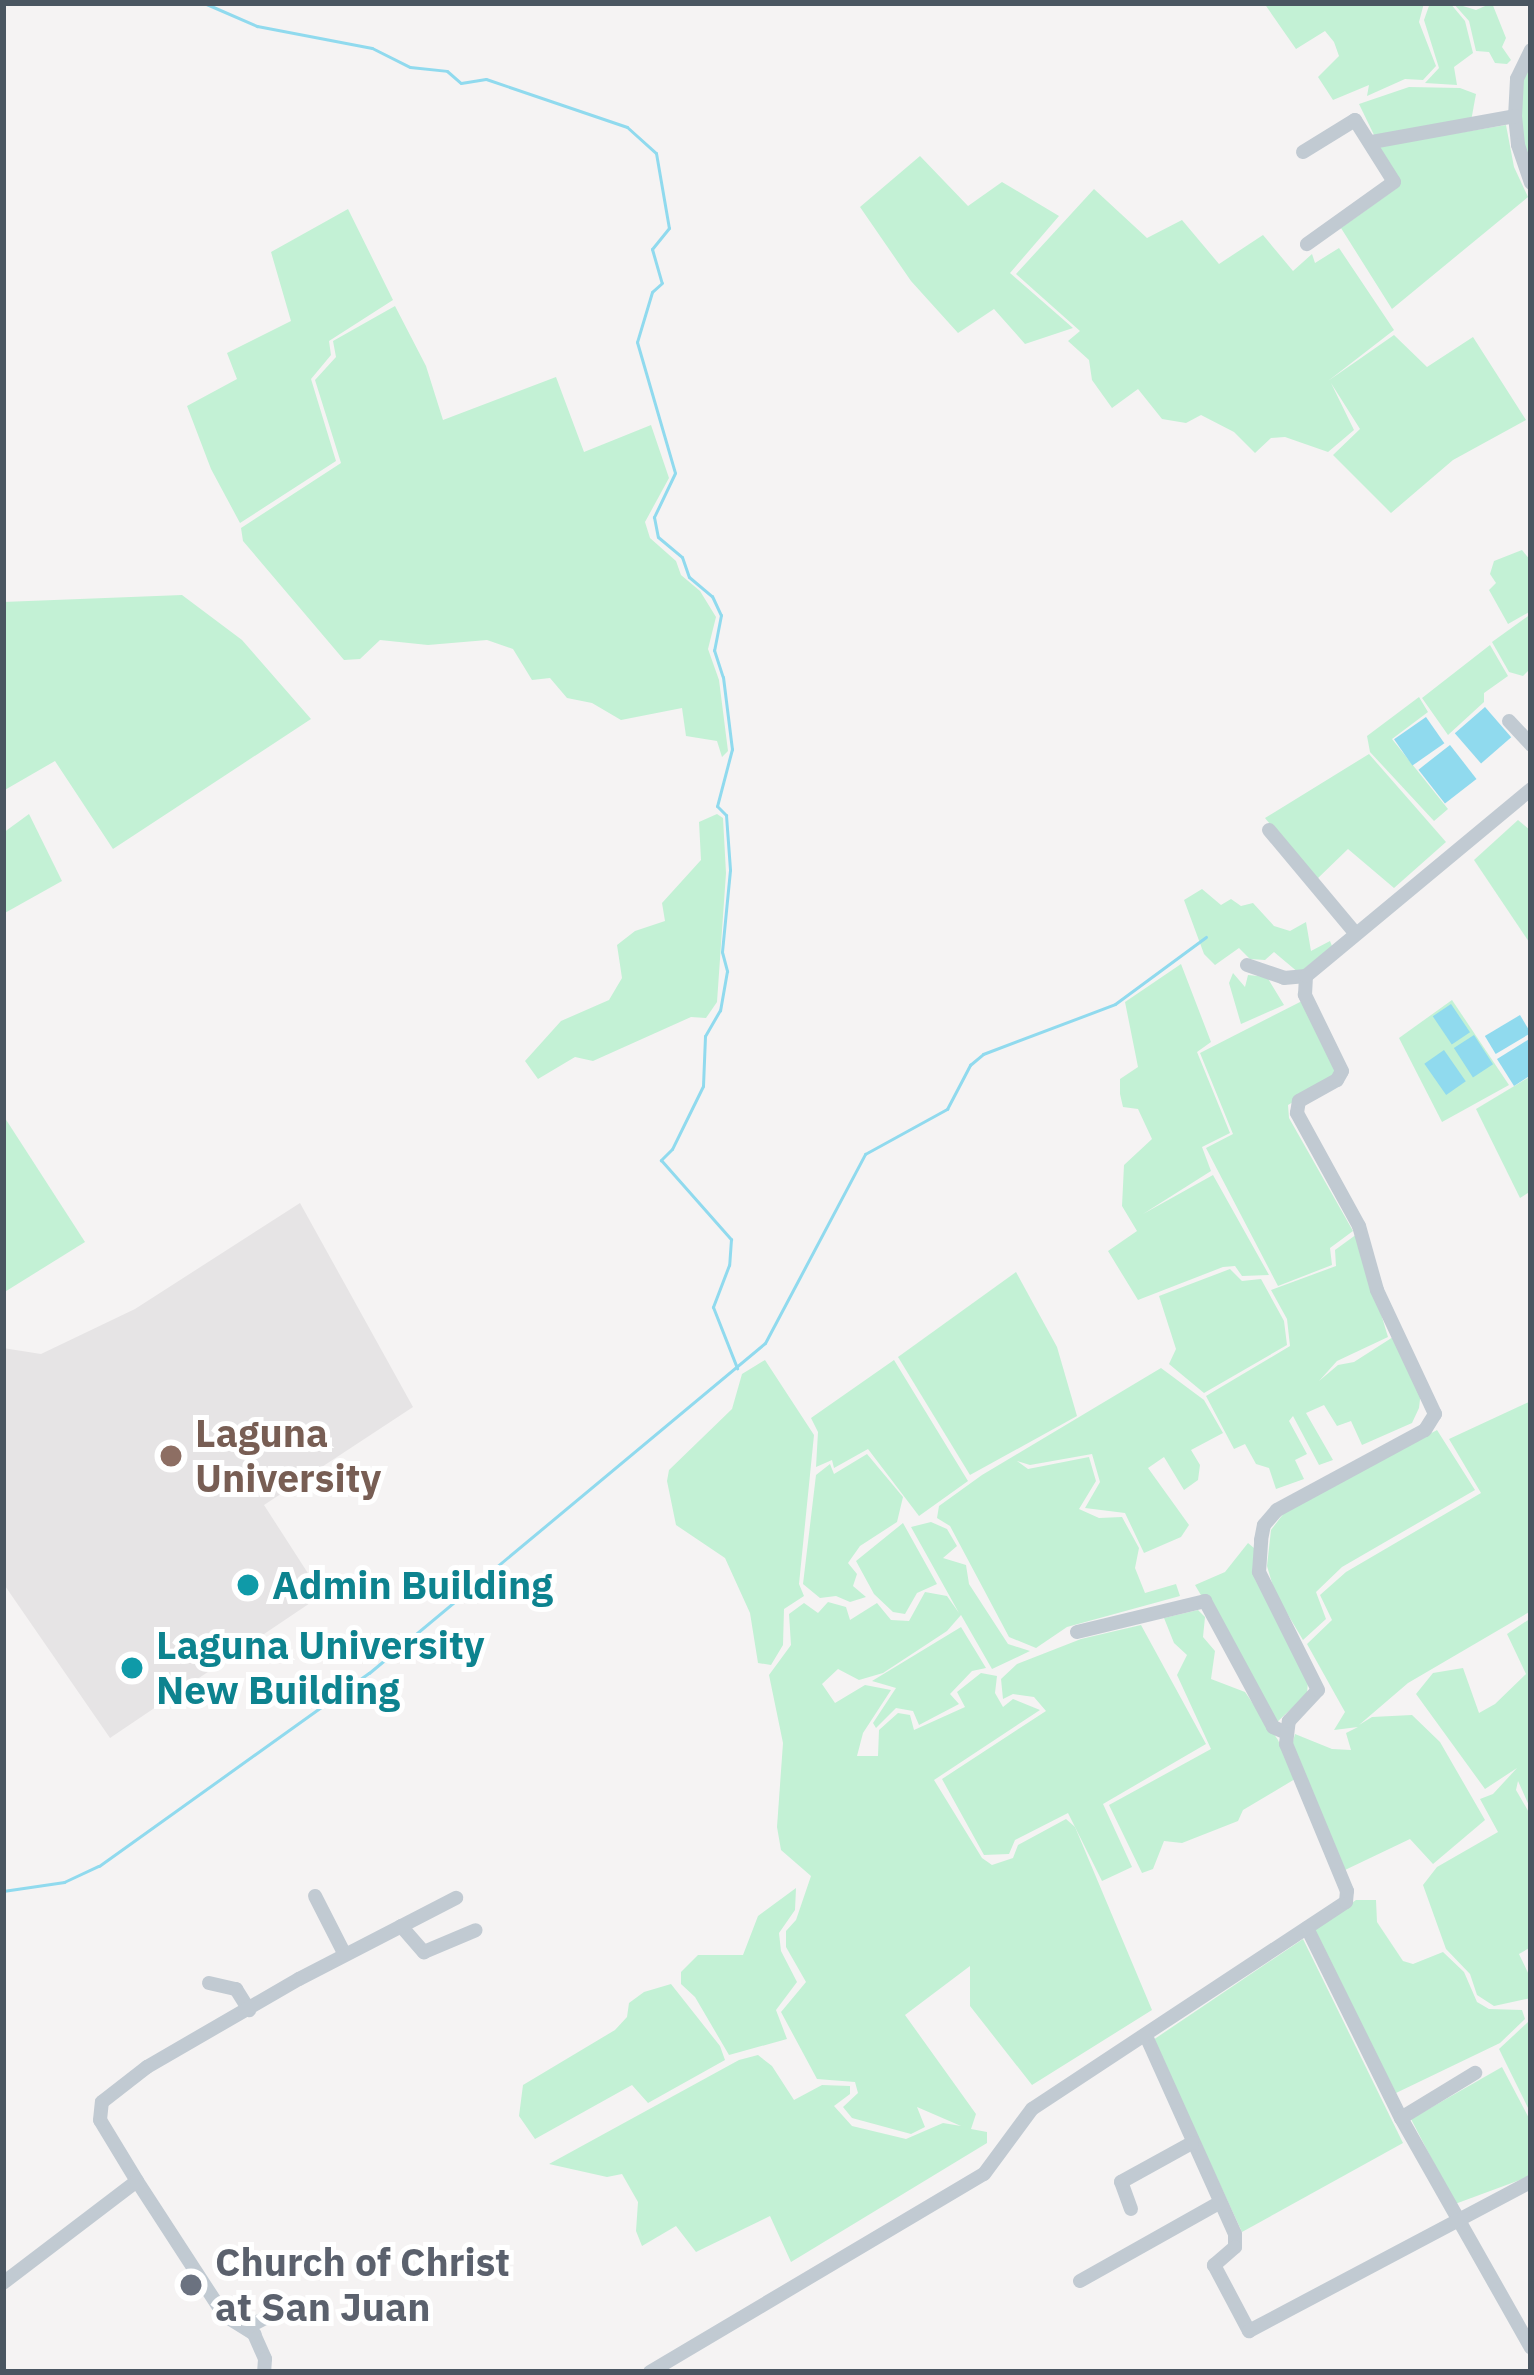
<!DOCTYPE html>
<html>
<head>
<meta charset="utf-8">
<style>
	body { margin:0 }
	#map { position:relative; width:1534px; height:2375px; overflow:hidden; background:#f5f3f3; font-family:"IBM Plex Sans",sans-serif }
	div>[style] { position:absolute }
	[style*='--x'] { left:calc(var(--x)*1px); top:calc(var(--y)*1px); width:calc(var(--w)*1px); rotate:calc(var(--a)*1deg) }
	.education>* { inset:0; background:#e6e4e5 }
	.green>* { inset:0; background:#c3f1d5 }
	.water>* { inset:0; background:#90daee; transform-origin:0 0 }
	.stream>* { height:3px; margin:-1.5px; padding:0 1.5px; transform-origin:1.5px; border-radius:1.5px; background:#90daee }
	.minor>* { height:14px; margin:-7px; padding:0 7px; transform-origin:7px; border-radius:7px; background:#c1cad2 }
	.dots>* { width:33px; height:33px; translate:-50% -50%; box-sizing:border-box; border:6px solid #fff; border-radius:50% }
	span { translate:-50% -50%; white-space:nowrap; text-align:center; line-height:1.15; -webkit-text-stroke:10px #fff; paint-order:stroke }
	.education-label { font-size:39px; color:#785e54; font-weight:700 }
	.left { translate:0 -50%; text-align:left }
	.culture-label { font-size:39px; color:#0d838f; font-weight:700 }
	.worship-label { font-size:39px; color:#5b616d; font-weight:700 }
	.frame { position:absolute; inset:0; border:6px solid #4a5661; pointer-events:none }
</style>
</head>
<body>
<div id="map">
	<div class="education">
		<div style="clip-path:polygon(300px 1203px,413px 1407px,264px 1505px,322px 1595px,110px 1738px,3px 1583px,3px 1348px,41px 1354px,135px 1309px)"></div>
	</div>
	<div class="green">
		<div style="clip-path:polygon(1264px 3px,1424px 3px,1419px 22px,1436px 66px,1423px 80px,1405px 79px,1367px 96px,1369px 85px,1333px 100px,1318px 77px,1339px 56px,1334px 42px,1325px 31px,1296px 49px)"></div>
		<div style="clip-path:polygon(1430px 3px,1450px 3px,1465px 21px,1473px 53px,1454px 67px,1457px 85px,1425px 83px,1439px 68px,1424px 20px)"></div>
		<div style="clip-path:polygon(1453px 3px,1476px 10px,1492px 3px,1506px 38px,1502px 47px,1511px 60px,1507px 64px,1495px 63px,1489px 52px,1476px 51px,1469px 21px)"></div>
		<div style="clip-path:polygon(1531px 60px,1531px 170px,1521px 136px,1521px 87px)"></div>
		<div style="clip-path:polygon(1409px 87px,1460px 88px,1476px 94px,1471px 121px,1375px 137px,1359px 104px)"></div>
		<div style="clip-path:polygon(1506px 125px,1514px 167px,1528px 197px,1392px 309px,1341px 228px,1397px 188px,1379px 146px)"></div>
		<div style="clip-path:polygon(920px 156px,968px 206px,1002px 182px,1059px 216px,1010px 273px,1073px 328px,1025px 344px,994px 309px,958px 333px,911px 281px,860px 207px)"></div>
		<div style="clip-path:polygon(1094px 189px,1147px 238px,1182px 220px,1219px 264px,1263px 235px,1293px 271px,1312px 254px,1315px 263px,1339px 248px,1394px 330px,1328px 381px,1394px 335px,1427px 367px,1473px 337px,1526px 420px,1453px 460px,1391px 513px,1333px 455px,1360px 429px,1331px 383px,1354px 430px,1328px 452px,1285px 437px,1271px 438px,1255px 453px,1234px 432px,1201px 415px,1186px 423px,1162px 419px,1138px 389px,1112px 408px,1092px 380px,1089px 360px,1068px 341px,1080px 331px,1016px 274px)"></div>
		<div style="clip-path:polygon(348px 209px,393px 300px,329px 341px,331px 355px,311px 379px,336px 461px,240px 523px,211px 469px,187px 406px,237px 379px,227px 353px,291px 321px,271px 252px)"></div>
		<div style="clip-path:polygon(395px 306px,426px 366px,443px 420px,556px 377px,584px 452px,651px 425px,669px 478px,645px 522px,650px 538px,676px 561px,681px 575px,700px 591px,716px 617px,708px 649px,719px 680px,728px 751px,722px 757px,717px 741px,686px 736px,682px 708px,621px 720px,592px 703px,567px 698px,550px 678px,532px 680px,513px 649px,487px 640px,428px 645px,380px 640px,360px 659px,344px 660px,243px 541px,241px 528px,341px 463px,315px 380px,336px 357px,333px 341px)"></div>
		<div style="clip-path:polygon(1522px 550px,1531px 561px,1531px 611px,1508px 624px,1489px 590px,1496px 583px,1490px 574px,1494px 561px)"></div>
		<div style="clip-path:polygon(182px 595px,242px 640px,311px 719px,113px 849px,55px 761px,3px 791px,3px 602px)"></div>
		<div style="clip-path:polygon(1531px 614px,1531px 668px,1523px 676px,1509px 672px,1492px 642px)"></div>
		<div style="clip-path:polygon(1490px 645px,1508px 676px,1484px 693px,1484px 702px,1448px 735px,1422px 698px)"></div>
		<div style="clip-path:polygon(1419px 697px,1428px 712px,1392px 739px,1448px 809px,1434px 821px,1370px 752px,1367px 736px)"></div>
		<div style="clip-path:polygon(1369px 754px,1446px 842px,1394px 888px,1348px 849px,1316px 880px,1265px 818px)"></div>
		<div style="clip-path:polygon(29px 814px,62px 881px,3px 914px,3px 833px)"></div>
		<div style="clip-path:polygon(717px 814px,723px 818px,726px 873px,717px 1002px,706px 1018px,691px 1017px,593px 1061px,575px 1057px,538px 1079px,525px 1061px,561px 1021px,609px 1000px,622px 978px,617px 945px,635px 931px,665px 921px,662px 903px,701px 860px,699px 822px)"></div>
		<div style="clip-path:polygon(1518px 820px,1531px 831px,1531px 945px,1474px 860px)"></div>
		<div style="clip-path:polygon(1202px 889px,1221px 905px,1231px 899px,1241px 906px,1253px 903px,1274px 926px,1290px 931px,1306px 922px,1311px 951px,1330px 941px,1332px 946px,1299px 973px,1274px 952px,1265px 960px,1250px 959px,1239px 948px,1215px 965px,1204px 954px,1184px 900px)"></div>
		<div style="clip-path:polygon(1181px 964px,1211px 1042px,1197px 1052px,1230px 1133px,1202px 1147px,1211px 1171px,1143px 1214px,1213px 1175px,1269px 1275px,1242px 1276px,1235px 1266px,1223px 1267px,1138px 1300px,1108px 1251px,1137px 1231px,1122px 1206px,1124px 1165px,1152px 1139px,1138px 1109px,1123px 1107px,1120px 1094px,1120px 1079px,1138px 1067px,1125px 1002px)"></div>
		<div style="clip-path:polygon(1233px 973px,1245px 987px,1248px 975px,1267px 977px,1284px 1005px,1241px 1024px,1229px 983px)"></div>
		<div style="clip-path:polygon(1452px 1000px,1509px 1085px,1442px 1122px,1399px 1038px)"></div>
		<div style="clip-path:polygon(1302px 1001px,1334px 1055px,1335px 1077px,1288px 1105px,1289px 1118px,1353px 1231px,1330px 1248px,1332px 1265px,1278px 1286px,1206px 1148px,1233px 1134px,1200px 1053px)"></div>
		<div style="clip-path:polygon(1531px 1076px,1531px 1191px,1520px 1198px,1476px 1109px)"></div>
		<div style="clip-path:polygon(3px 1115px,85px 1242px,3px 1293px)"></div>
		<div style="clip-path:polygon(1357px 1234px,1388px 1337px,1337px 1361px,1319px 1381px,1338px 1365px,1354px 1362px,1393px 1337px,1421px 1391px,1419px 1408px,1412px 1423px,1362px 1445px,1351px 1421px,1337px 1426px,1324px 1405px,1306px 1413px,1333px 1460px,1319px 1465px,1293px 1416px,1289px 1421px,1307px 1454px,1295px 1460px,1304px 1479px,1276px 1489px,1269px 1468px,1256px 1464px,1245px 1444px,1234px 1449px,1206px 1396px,1290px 1346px,1287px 1319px,1271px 1290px,1336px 1266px,1335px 1250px)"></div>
		<div style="clip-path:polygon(1230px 1269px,1242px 1281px,1261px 1279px,1284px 1321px,1287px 1345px,1204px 1393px,1169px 1364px,1176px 1349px,1159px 1296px)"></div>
		<div style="clip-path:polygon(1016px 1272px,1057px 1347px,1077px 1416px,970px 1475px,898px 1357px)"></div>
		<div style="clip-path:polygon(765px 1360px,814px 1435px,799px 1584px,804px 1596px,784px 1609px,783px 1645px,771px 1665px,758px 1663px,750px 1613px,725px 1558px,676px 1525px,667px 1481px,669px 1470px,732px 1409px,742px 1374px)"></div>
		<div style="clip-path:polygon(894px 1360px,968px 1481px,919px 1516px,868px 1449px,834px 1468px,832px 1460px,816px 1467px,818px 1432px,811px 1418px)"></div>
		<div style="clip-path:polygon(1161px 1368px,1204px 1400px,1223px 1433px,1191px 1450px,1200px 1465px,1198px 1480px,1184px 1490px,1164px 1457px,1148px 1468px,1189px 1525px,1181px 1537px,1144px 1553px,1125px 1513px,1085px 1508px,1100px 1482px,1092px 1454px,1030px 1465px,1017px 1461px,1028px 1469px,1089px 1457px,1096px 1481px,1079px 1509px,1099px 1518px,1122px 1517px,1139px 1548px,1135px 1568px,1145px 1593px,1176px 1584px,1180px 1596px,1067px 1627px,1036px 1648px,1009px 1637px,950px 1526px,937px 1518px,939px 1506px,982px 1475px)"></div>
		<div style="clip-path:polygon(1531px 1401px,1531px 1611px,1408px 1683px,1359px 1725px,1372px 1717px,1412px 1715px,1440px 1742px,1485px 1820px,1433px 1864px,1410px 1839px,1345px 1870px,1292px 1745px,1295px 1734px,1332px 1749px,1351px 1750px,1346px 1733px,1358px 1727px,1334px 1730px,1345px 1712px,1307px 1644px,1332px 1620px,1320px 1595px,1346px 1572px,1481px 1493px,1449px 1439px)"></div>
		<div style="clip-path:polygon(1437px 1430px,1475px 1490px,1342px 1567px,1316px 1592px,1326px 1619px,1303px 1640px,1275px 1593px,1267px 1566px,1271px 1530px,1284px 1513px)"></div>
		<div style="clip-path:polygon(867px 1454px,903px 1497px,897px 1522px,860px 1546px,848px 1563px,857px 1574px,853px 1586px,866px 1597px,850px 1602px,836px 1596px,820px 1598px,803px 1584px,816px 1475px,830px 1464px,834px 1474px)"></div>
		<div style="clip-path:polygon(931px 1522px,947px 1529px,957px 1546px,943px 1558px,966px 1565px,969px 1584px,1008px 1644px,1030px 1651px,992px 1669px,961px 1615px,947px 1631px,883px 1673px,859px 1680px,838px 1669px,822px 1684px,835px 1703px,865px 1685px,891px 1690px,863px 1733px,857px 1756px,878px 1756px,879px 1730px,898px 1713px,910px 1715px,914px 1730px,965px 1707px,957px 1692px,981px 1673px,997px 1676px,995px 1693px,1003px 1707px,1013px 1699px,1040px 1710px,934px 1780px,982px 1858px,992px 1865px,1013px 1858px,1018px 1845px,1066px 1819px,1075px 1827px,1152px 2010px,1032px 2085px,970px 2006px,970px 1966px,905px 2015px,976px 2114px,971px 2129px,987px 2132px,987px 2143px,791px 2262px,770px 2216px,696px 2252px,676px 2226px,642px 2246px,636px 2231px,638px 2202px,622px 2174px,607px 2177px,549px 2164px,739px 2060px,758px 2055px,772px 2066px,794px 2100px,822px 2085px,850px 2086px,850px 2094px,834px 2106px,852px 2126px,906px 2139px,943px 2123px,961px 2126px,917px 2107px,925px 2127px,911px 2134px,852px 2118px,843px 2107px,858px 2093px,855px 2082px,817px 2079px,781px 2012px,806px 1982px,786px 1947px,786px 1931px,796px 1920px,811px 1876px,781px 1850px,777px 1827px,783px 1743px,769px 1675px,791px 1645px,789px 1614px,804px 1603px,818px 1613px,828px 1602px,846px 1607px,850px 1620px,877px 1603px,891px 1620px,909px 1621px,925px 1592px,947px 1596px,959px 1613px,911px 1527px)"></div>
		<div style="clip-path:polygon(903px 1523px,937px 1584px,917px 1593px,905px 1614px,893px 1612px,874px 1594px,856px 1561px)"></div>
		<div style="clip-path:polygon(1248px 1543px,1254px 1548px,1255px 1579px,1308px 1681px,1307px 1694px,1276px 1723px,1195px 1585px,1225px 1572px)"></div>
		<div style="clip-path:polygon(1198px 1610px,1205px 1617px,1203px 1637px,1215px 1651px,1211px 1679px,1245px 1692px,1278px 1740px,1295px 1779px,1243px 1810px,1238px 1821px,1182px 1843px,1164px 1841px,1153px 1869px,1142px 1873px,1109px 1805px,1211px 1749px,1177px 1675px,1187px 1655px,1174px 1643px,1164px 1618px)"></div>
		<div style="clip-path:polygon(1531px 1618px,1531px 1810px,1518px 1781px,1516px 1790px,1531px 1816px,1531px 1947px,1519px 1954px,1531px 1979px,1531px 1998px,1494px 2006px,1477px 1995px,1470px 1974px,1446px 1949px,1423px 1885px,1437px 1867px,1498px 1832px,1480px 1799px,1493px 1794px,1517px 1768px,1485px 1789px,1416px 1694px,1433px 1673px,1463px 1668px,1479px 1713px,1495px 1704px,1526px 1674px,1507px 1634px)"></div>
		<div style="clip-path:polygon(1141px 1625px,1206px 1744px,1103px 1804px,1132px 1867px,1102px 1881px,1068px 1813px,1015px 1840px,1009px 1854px,984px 1855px,942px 1779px,1046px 1711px,1034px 1697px,1013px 1694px,1003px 1699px,1001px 1679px,1017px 1664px,1081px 1639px)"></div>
		<div style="clip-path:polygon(961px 1627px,986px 1668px,972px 1671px,950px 1694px,959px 1704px,919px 1725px,913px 1711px,896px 1708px,876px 1728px,873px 1723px,896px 1688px,872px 1681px)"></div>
		<div style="clip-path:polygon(796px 1888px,795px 1910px,779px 1933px,781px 1951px,797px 1982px,776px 2010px,787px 2039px,729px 2055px,695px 1997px,681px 1984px,681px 1972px,698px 1955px,743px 1955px,758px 1916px)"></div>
		<div style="clip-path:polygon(1356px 1900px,1376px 1900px,1377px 1922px,1403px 1961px,1413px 1964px,1443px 1952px,1464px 1972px,1477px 2002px,1489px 2009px,1522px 2010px,1525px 2019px,1500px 2043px,1396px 2093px,1312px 1931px)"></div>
		<div style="clip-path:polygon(1303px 1939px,1403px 2143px,1242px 2232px,1153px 2040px)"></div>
		<div style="clip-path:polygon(671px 1984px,720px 2046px,725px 2060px,648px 2103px,632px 2085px,535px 2139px,519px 2116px,523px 2085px,615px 2030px,627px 2017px,629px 2003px,644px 1992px)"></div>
		<div style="clip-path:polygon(1528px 2022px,1531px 2028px,1531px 2114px,1499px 2049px)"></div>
		<div style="clip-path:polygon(1502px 2067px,1531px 2122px,1531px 2176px,1455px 2204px,1411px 2119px)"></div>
	</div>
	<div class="water">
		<div style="left:1485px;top:707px;width:40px;height:40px;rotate:49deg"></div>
		<div style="left:1426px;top:717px;width:32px;height:39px;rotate:55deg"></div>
		<div style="left:1450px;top:745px;width:43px;height:40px;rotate:52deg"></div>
		<div style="left:1451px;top:1004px;width:34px;height:22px;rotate:56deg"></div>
		<div style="left:1520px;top:1015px;width:21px;height:41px;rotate:59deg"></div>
		<div style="left:1474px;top:1035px;width:35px;height:24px;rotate:57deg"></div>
		<div style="clip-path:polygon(1531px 1038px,1531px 1075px,1514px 1086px,1497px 1059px)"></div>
		<div style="left:1444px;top:1050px;width:38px;height:24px;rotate:55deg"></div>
	</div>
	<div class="stream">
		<div style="--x:204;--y:3;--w:58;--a:23.5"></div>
		<div style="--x:257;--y:26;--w:117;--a:10.8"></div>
		<div style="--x:372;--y:48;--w:42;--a:26.6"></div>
		<div style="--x:410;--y:67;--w:37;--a:6"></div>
		<div style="--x:447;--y:71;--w:18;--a:41"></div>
		<div style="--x:461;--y:83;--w:25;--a:-9"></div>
		<div style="--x:486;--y:79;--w:149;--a:18.8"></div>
		<div style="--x:627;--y:127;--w:39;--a:42"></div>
		<div style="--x:656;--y:153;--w:76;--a:80.2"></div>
		<div style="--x:669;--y:228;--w:27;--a:129"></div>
		<div style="--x:652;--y:249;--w:35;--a:74"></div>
		<div style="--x:662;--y:283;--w:13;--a:138"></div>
		<div style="--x:652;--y:292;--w:52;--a:106.7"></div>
		<div style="--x:637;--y:342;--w:136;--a:73.8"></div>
		<div style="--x:675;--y:473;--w:49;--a:115.5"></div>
		<div style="--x:654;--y:517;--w:20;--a:79"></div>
		<div style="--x:658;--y:537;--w:31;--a:40"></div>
		<div style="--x:682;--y:557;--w:21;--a:71"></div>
		<div style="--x:689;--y:577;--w:30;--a:40"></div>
		<div style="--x:712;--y:596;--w:21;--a:65"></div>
		<div style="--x:721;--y:615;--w:36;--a:101"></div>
		<div style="--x:714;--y:650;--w:28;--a:72"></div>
		<div style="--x:723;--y:677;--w:73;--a:82.9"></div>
		<div style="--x:732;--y:749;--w:59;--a:104.7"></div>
		<div style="--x:717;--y:806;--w:13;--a:45"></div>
		<div style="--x:726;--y:815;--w:55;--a:85.8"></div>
		<div style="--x:730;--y:870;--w:82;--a:95.6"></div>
		<div style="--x:722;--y:952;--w:20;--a:75"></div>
		<div style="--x:727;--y:971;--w:40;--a:100"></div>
		<div style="--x:720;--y:1010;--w:30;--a:120"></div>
		<div style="--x:705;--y:1036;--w:50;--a:92.3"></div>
		<div style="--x:703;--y:1086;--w:70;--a:116.2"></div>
		<div style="--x:672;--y:1149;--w:16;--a:135"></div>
		<div style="--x:661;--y:1160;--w:106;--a:48.5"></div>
		<div style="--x:731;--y:1239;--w:26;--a:94"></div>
		<div style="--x:729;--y:1265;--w:45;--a:110.9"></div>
		<div style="--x:713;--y:1307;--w:66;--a:68.5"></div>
		<div style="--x:3;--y:1891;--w:62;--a:-8.4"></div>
		<div style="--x:64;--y:1882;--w:38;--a:-25"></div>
		<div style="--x:99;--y:1866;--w:332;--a:-35.6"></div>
		<div style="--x:369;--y:1673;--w:515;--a:-39.81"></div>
		<div style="--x:765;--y:1343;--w:214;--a:-62.1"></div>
		<div style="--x:865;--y:1154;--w:94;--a:-28.8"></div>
		<div style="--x:947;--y:1109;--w:50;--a:-62.4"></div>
		<div style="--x:970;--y:1065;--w:17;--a:-40"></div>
		<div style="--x:983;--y:1054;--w:141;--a:-20.7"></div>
		<div style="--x:1115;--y:1004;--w:113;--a:-36.4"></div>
	</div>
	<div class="minor">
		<div style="--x:1531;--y:50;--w:32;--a:116"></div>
		<div style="--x:1517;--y:79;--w:37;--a:93"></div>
		<div style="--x:1515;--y:116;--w:29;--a:84"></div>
		<div style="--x:1518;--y:145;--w:40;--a:71.1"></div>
		<div style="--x:1372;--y:142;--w:145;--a:-10.3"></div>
		<div style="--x:1303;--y:152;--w:61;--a:-31.6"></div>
		<div style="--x:1355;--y:120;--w:73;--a:57.8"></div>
		<div style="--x:1394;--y:182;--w:107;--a:144.5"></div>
		<div style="--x:1509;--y:721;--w:33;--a:47"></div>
		<div style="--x:1269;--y:830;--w:134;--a:50.1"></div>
		<div style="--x:1247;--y:965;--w:39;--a:19"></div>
		<div style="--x:1284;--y:978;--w:22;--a:-5"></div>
		<div style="--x:1077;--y:1632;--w:132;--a:-13.6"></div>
		<div style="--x:1205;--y:1601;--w:143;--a:61.6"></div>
		<div style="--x:1273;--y:1727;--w:12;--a:24"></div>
		<div style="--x:315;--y:1896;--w:64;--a:63"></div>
		<div style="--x:401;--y:1926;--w:35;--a:49"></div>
		<div style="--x:424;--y:1952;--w:56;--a:-22.9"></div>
		<div style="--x:1307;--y:1928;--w:212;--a:63.7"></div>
		<div style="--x:1401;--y:2118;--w:264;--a:60.5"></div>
		<div style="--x:209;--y:1983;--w:28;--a:13"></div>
		<div style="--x:236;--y:1989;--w:25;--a:58"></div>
		<div style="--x:1146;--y:2036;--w:217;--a:65.8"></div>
		<div style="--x:1235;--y:2234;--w:13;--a:90"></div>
		<div style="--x:1235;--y:2247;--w:28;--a:139"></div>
		<div style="--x:1214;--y:2265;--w:75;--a:62.1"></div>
		<div style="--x:1249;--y:2331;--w:319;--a:-27.9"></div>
		<div style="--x:1401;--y:2118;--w:87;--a:-31.3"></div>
		<div style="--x:137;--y:2181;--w:71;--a:-121.2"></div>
		<div style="--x:100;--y:2120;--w:18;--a:-84"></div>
		<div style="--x:102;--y:2102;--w:57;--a:-37.9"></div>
		<div style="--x:147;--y:2067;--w:176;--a:-30.1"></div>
		<div style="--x:299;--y:1979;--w:177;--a:-27.3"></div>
		<div style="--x:1131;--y:2209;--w:29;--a:-110"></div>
		<div style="--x:1121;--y:2182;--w:81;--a:-28.8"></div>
		<div style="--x:1080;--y:2281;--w:159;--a:-29.3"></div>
		<div style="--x:3;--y:2283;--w:168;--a:-37.3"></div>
		<div style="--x:137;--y:2181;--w:160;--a:57"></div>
		<div style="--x:224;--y:2315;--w:36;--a:32"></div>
		<div style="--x:254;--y:2334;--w:27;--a:66"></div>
		<div style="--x:265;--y:2359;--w:13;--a:94"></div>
		<div style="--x:248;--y:2327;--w:52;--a:-27.6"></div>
		<div style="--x:650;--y:2372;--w:388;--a:-30.7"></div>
		<div style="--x:984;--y:2174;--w:81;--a:-53.6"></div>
		<div style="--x:1032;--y:2109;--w:376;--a:-33.4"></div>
		<div style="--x:1346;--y:1902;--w:11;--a:-85"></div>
		<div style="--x:1347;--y:1891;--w:159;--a:-112.5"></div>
		<div style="--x:1286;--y:1744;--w:23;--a:-83"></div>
		<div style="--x:1289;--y:1721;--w:42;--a:-46.9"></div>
		<div style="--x:1318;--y:1690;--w:132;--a:-116.6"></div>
		<div style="--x:1259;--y:1572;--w:32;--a:-86"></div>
		<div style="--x:1261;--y:1540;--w:15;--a:-79"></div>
		<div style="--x:1264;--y:1525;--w:20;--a:-49"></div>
		<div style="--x:1277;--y:1510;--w:168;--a:-28.4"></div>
		<div style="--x:1425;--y:1430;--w:19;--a:-58"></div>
		<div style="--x:1435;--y:1414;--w:137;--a:-115.1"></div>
		<div style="--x:1377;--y:1290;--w:66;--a:-105.7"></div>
		<div style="--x:1359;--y:1226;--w:129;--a:-118.8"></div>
		<div style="--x:1297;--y:1113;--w:12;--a:-81"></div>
		<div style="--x:1299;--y:1101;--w:43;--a:-28.9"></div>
		<div style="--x:1337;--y:1080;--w:10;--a:-61"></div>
		<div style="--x:1342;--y:1071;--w:85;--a:-116"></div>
		<div style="--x:1305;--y:995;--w:19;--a:-87"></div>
		<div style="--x:1306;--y:976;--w:293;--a:-39.7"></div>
	</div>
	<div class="dots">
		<div style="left:171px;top:1456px;background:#8d6e63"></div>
		<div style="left:248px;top:1585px;background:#0f9aa8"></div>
		<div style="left:132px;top:1668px;background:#0f9aa8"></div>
		<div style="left:191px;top:2285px;background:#6b7280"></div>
	</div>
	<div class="education-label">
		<span class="left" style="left:195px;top:1456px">Laguna<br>University</span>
	</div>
	<div class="culture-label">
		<span class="left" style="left:272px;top:1585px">Admin Building</span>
		<span class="left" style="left:156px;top:1668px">Laguna University<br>New Building</span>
	</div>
	<div class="worship-label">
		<span class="left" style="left:215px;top:2285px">Church of Christ<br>at San Juan</span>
	</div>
	<div class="frame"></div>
</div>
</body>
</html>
